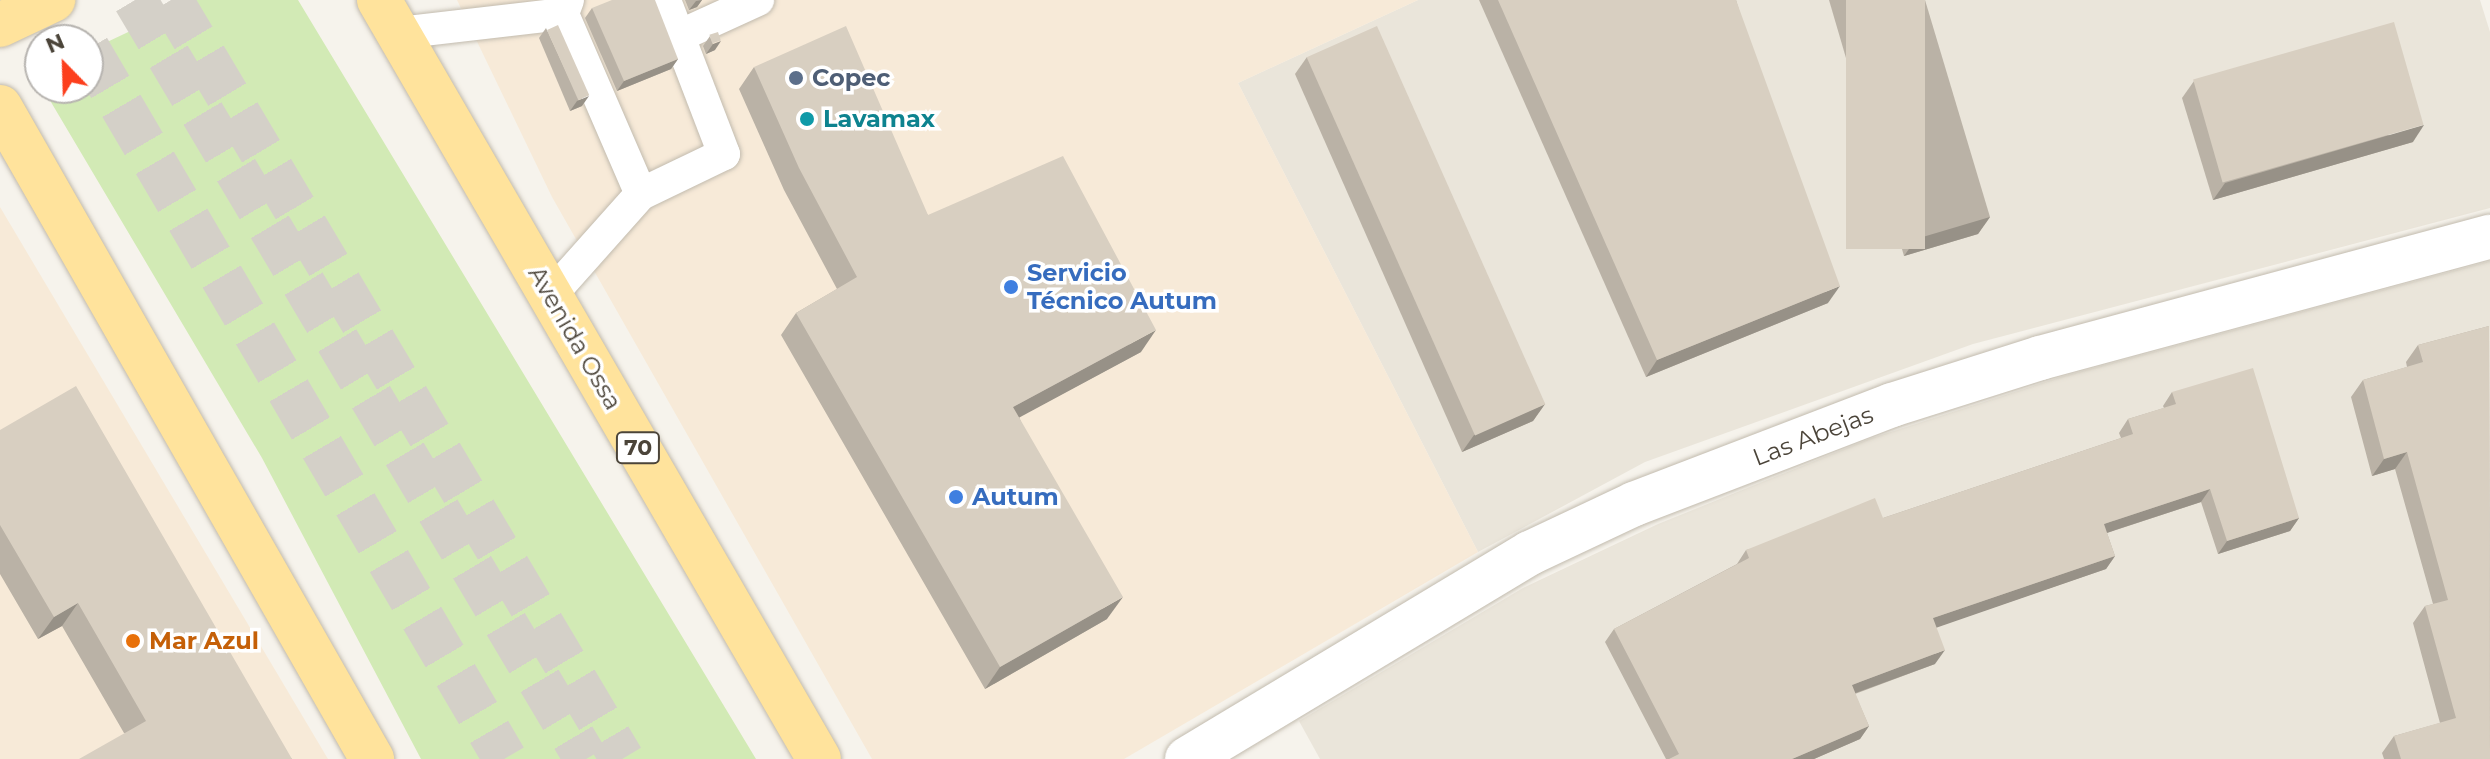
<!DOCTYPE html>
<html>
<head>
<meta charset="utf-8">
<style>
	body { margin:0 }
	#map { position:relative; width:2490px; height:759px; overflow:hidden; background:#f6f3ec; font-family:Montserrat,sans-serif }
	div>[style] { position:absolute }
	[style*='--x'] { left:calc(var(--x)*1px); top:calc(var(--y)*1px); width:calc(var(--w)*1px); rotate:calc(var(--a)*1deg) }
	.residential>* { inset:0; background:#eae5da }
	.commercial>* { inset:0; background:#f7ead8 }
	.green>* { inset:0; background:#d2eab5 }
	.motorway-tunnel>* { height:44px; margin-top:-22px; transform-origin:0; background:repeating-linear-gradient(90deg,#d4d0c8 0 44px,transparent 0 66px) }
	.roads { filter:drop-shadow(0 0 2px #c2bbae) drop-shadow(0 0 2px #c2bbae) }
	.service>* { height:32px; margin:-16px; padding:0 16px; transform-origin:16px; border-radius:16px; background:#fff }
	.minor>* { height:44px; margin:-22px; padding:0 22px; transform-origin:22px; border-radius:22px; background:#fff }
	.primary>* { height:44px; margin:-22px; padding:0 22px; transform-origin:22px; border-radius:22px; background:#ffe39c }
	.wall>* { inset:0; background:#bab2a6 }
	.shaded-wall>* { inset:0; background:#979187 }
	.building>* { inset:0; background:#d8cfc1; transform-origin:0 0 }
	.dots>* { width:22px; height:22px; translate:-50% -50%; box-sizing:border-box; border:4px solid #fff; border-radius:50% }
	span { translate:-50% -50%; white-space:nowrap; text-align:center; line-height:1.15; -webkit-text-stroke:7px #fff; paint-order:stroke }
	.shield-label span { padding:2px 6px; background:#fff; border:2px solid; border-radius:6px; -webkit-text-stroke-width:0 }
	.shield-label { font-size:22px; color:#4b4439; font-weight:700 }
	.service-label { font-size:24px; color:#4e5e75; font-weight:700 }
	.left { translate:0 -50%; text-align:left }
	.culture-label { font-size:24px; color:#0d838f; font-weight:700 }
	.shop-label { font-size:24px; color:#366cbe; font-weight:700 }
	.street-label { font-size:24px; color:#4b4439 }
	.food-label { font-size:24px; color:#c56008; font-weight:700 }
	.north { position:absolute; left:24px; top:24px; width:80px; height:80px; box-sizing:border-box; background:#fff; border:2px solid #b7b4b0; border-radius:50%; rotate:337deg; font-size:22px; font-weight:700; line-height:32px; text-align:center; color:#4b4439 }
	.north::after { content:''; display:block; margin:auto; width:28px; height:36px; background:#fc3f1d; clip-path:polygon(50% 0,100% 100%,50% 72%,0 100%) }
</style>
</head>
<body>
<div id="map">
	<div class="residential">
		<div style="clip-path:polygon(1418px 0,2480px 0,2490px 32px,2490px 208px,1973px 344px,1645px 462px,1478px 552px,1238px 83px)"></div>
		<div style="clip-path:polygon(2490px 261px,2490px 759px,1320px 759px,1299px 721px,1523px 588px,1658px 524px,1869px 439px,2064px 376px)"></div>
	</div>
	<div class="commercial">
		<div style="clip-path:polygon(457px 0,1418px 0,1238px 83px,1478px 552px,1124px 759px,872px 759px,552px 197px)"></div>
		<div style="clip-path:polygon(0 207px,328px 759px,0 759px)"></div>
	</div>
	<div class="green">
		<div style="clip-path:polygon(196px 0,298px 0,756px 759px,421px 759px,262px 458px,45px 92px,88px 88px,88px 51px)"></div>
	</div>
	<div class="motorway-tunnel">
		<div style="--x:135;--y:0;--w:883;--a:59.28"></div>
		<div style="--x:171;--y:0;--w:883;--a:59.28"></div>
		<div style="--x:88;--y:49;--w:823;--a:59.57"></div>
	</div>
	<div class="roads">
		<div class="service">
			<div style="--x:568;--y:0;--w:15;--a:110"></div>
			<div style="--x:563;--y:14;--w:196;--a:66.6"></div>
			<div style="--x:398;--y:33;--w:166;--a:-6.6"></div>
			<div style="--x:679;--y:36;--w:87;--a:-24.5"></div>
			<div style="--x:550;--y:296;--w:137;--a:-48.3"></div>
			<div style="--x:641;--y:194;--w:92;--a:-25.7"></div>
			<div style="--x:724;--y:154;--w:165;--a:-111"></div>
		</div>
		<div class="minor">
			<div style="--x:1187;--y:759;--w:400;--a:-31"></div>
			<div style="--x:1530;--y:553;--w:115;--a:-25.2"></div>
			<div style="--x:1634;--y:504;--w:276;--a:-21"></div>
			<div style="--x:1892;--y:405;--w:155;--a:-17.6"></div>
			<div style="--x:2040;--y:358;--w:466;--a:-15.1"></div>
		</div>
		<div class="primary">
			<div style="--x:379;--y:0;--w:877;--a:59.9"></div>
			<div style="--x:0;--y:25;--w:59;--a:-25.3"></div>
			<div style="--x:0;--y:107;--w:751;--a:60.29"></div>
		</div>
	</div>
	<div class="wall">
		<div style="clip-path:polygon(685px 0,702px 0,697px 7px,689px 10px)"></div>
		<div style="clip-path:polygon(1479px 0,1736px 0,1828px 303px,1646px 377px)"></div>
		<div style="clip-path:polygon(1829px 0,1925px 0,1990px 217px,1978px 234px,1904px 256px)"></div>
		<div style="clip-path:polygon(592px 8px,678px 59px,671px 69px,617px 91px,585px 18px)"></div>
		<div style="clip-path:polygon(546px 28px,582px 106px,570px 111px,539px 38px)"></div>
		<div style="clip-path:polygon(710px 36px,715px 50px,706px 54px,703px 46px)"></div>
		<div style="clip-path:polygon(1307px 57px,1545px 404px,1533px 421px,1462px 452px,1295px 74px)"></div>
		<div style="clip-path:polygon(754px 67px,928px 215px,1141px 352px,1019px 417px,1107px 619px,985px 689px,781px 335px,796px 313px,837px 289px,784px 190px,739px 89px)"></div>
		<div style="clip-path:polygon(2194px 81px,2413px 142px,2213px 200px,2182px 98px)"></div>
		<div style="clip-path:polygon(2489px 326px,2490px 759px,2384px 759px,2382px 753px,2394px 736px,2440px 723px,2413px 623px,2425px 606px,2433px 604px,2395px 469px,2372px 476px,2351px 397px,2363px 380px,2407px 367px,2406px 362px,2418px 345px)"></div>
		<div style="clip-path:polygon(2172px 392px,2299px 518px,2290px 531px,2218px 554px,2201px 502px,2107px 533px,2115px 556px,2106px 569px,1936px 627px,1935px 664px,1855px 694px,1869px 726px,1860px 739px,1814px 759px,1666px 759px,1605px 642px,1614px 629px,1737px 564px,1746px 550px,1883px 518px,2121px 438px,2119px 433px,2128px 419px,2164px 408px,2163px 406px)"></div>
		<div style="clip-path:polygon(0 430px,292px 759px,124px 733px,62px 626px,38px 639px,0 574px)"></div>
	</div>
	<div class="shaded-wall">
		<div style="clip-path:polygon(702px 0,697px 7px,689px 10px,696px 1px)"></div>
		<div style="clip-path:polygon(721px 41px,715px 50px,706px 54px,713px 44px)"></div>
		<div style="clip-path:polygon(678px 59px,671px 69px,617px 91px,624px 81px)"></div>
		<div style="clip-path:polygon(589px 96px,582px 106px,570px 111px,577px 101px)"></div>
		<div style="clip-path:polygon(2424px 125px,2413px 142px,2213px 200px,2225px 183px)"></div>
		<div style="clip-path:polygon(1990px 217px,1978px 234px,1904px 256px,1916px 239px)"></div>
		<div style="clip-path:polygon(1840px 286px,1828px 303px,1646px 377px,1657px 360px)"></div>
		<div style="clip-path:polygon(1156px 330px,1141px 352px,998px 429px,1013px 407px)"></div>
		<div style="clip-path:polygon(1545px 404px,1533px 421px,1462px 452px,1474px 435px)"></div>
		<div style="clip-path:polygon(2407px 452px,2395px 469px,2372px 476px,2384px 459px)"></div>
		<div style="clip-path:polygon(2210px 489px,2201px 502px,2094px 537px,2104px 524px)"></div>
		<div style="clip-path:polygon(2299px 518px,2290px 531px,2218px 554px,2227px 541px)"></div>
		<div style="clip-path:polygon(2115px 556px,2106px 569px,1924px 632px,1933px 618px)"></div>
		<div style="clip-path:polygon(1123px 597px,1107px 619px,985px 689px,1000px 667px)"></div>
		<div style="clip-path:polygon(78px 603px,62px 626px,38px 639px,54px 617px)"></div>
		<div style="clip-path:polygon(1945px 650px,1935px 664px,1842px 698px,1852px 685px)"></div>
		<div style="clip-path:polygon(1869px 726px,1860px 739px,1814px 759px,1792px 759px)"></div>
	</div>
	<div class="building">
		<div style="clip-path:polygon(612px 0,655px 0,678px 59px,624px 81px,592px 8px)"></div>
		<div style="clip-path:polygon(1498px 0,1736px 0,1840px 286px,1657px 360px)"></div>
		<div style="left:1846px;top:0;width:79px;height:249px"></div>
		<div style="left:2394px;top:22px;width:107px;height:209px;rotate:74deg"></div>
		<div style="left:558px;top:25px;width:77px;height:12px;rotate:66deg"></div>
		<div style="clip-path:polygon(846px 26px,928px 215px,1063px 156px,1156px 330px,1013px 407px,1123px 597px,1000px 667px,796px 313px,857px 277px,799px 168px,754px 67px)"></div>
		<div style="left:1377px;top:26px;width:414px;height:77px;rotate:66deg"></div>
		<div style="left:718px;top:32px;width:9px;height:9px;rotate:72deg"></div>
		<div style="clip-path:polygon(2489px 326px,2490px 759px,2401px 759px,2394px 736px,2456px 718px,2425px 606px,2448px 600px,2407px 452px,2384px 459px,2363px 380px,2423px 362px,2418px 345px)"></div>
		<div style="clip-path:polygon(2253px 368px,2299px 518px,2227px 541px,2210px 489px,2104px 524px,2115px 556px,1933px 618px,1945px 650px,1852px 685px,1869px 726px,1792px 759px,1669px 759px,1679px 754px,1614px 629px,1749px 558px,1746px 550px,1875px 498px,1883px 518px,2133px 434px,2128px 419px,2176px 404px,2172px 392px)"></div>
		<div style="clip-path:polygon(76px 386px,292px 759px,79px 759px,146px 721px,78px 603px,54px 617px,0 525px,0 430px)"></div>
	</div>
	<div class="dots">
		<div style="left:796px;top:78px;background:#5c6f8a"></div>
		<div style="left:807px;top:119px;background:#0f9aa8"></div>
		<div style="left:1011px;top:287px;background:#3f7fe0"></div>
		<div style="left:956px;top:497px;background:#3f7fe0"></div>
		<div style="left:133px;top:641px;background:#e8710a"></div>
	</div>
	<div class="shield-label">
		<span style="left:638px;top:448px">70</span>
	</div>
	<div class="service-label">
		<span class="left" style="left:812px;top:78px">Copec</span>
	</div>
	<div class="culture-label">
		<span class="left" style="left:823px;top:119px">Lavamax</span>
	</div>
	<div class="shop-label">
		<span class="left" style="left:1027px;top:287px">Servicio<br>Técnico Autum</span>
		<span class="left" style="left:972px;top:497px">Autum</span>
	</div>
	<div class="street-label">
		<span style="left:575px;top:338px;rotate:60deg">Avenida Ossa</span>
		<span style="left:1813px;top:436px;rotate:-21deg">Las Abejas</span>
	</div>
	<div class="food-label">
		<span class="left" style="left:149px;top:641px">Mar Azul</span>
	</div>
	<div class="north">N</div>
</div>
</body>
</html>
